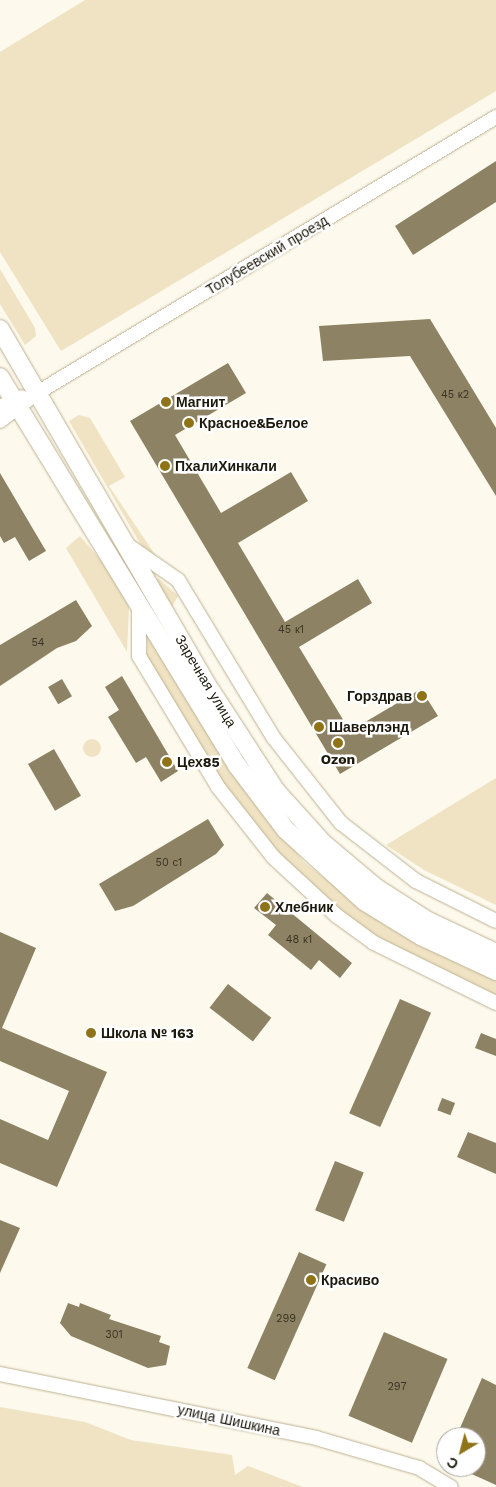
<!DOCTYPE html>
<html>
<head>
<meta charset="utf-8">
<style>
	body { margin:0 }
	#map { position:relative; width:496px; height:1487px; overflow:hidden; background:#fdf9ec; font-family:"Work Sans",sans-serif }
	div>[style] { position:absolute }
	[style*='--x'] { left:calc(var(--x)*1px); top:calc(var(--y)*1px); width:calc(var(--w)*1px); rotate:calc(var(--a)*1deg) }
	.green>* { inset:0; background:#efe3c4 }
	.round { border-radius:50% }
	.building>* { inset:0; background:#8d8264; transform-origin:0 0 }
	.roads { filter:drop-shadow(0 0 1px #bdb192) drop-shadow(0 0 1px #bdb192) }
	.minor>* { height:14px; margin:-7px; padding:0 7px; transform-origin:7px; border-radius:7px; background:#fff }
	.tertiary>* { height:18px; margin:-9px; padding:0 9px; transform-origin:9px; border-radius:9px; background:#fff }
	.dots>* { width:14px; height:14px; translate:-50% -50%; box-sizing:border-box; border:2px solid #fff; border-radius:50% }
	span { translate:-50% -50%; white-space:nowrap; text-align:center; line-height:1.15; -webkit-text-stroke:5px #fff; paint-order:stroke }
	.number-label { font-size:11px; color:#393323 }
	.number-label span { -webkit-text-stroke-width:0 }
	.street-label { font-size:14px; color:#1d190d }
	.poi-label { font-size:14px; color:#1d190d; font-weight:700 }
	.left { translate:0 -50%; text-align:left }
	.right { translate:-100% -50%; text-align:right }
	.north { position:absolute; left:436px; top:1427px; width:50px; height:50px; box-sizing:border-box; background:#fff; border:1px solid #a5a39e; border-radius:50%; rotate:217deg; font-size:14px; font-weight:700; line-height:20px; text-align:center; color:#1d190d }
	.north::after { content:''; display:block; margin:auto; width:18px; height:22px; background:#8f7317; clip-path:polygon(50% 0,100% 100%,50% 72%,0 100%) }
</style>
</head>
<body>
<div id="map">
	<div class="green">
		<div style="clip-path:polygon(85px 0,496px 0,496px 91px,61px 351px,0 252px,0 52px)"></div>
		<div style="clip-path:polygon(0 269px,35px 328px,36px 336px,25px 345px,0 304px)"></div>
		<div style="clip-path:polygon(79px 415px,90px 418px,125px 477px,109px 486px,158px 559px,141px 545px,69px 421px)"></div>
		<div style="clip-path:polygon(80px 536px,105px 565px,129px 607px,127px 652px,66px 548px)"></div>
		<div style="clip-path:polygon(158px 578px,178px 596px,172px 607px,156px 580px)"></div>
		<div style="clip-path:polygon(147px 634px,229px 768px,304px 862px,386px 926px,496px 980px,496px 995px,378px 937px,325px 899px,269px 845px,219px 781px,147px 658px)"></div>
		<div class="round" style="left:83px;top:739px;width:18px;height:18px"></div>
		<div style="clip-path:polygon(496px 778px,496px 905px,424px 870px,386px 845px)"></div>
		<div style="clip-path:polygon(0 1407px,85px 1422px,131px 1440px,232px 1455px,235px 1475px,248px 1466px,303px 1487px,0 1487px)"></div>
	</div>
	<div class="building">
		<div style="clip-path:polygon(496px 161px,496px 202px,413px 255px,395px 226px)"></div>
		<div style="clip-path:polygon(430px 319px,496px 428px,496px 496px,410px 356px,323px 361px,319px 326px)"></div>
		<div style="clip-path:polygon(228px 363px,246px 393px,175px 435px,221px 513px,291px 472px,308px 501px,238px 543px,285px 622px,358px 579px,372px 603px,299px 647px,350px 731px,421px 689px,438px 716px,340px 774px,130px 421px)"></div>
		<div style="clip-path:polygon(0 473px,46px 551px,29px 561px,15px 537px,4px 543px,0 536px)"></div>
		<div style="clip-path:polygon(76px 600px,92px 626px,76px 641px,57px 648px,0 686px,0 645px)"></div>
		<div style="clip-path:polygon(122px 676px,178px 771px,161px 782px,146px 757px,136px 763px,108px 717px,119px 710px,105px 687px)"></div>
		<div style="left:62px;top:679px;width:20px;height:16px;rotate:60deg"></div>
		<div style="left:54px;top:749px;width:54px;height:30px;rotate:60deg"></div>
		<div style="clip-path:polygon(208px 819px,224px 845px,216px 854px,133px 906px,115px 911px,99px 884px)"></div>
		<div style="clip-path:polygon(267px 893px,352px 963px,340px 978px,319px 960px,311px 970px,268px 935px,276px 925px,254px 908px)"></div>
		<div style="clip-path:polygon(0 932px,36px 948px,2px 1028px,107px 1072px,57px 1187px,0 1163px,0 1119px,48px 1140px,69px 1091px,0 1061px)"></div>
		<div style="left:228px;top:984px;width:55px;height:30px;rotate:38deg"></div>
		<div style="left:400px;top:999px;width:34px;height:125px;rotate:24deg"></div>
		<div style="clip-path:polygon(481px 1033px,496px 1039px,496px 1056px,475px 1048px)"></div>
		<div style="left:442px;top:1098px;width:14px;height:13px;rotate:21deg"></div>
		<div style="clip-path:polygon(468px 1132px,496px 1143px,496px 1174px,457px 1157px)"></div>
		<div style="left:335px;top:1161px;width:31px;height:53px;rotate:22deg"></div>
		<div style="clip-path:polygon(0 1220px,20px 1228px,0 1273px)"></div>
		<div style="left:299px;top:1252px;width:30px;height:127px;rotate:24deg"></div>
		<div style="clip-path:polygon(68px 1303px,79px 1307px,80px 1303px,111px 1315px,109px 1319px,161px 1336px,159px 1342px,170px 1346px,166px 1365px,148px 1368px,71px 1336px,60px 1323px)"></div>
		<div style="left:384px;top:1332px;width:69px;height:91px;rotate:23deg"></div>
		<div style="clip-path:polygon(482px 1378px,496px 1385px,496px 1485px,456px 1467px,476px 1467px,476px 1437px,456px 1437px)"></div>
	</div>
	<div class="roads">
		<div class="minor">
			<div style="--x:0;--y:407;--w:24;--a:-24"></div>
			<div style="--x:0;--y:421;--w:46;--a:-37.1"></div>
			<div style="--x:37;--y:393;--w:536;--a:-31.02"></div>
			<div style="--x:129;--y:546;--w:60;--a:34.8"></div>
			<div style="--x:178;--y:580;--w:184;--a:58.8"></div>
			<div style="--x:273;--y:737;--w:110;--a:51.7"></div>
			<div style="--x:341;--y:823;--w:95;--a:37.7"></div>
			<div style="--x:416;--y:881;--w:89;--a:26.6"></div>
			<div style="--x:139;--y:605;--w:51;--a:90"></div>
			<div style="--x:139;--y:656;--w:153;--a:58.9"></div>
			<div style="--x:218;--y:787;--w:89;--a:51.8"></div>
			<div style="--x:273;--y:857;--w:87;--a:42.7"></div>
			<div style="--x:337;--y:916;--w:46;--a:36.1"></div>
			<div style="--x:374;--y:943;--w:136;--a:26.2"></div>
			<div style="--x:0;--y:1374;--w:322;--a:11.4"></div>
			<div style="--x:316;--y:1438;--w:107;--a:16.2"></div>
			<div style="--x:419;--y:1468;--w:37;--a:31"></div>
		</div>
		<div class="tertiary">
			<div style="--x:0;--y:329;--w:419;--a:59.8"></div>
			<div style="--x:211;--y:691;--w:119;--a:57"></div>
			<div style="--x:276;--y:791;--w:70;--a:47.9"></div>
			<div style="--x:323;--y:843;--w:68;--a:40.2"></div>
			<div style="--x:375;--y:887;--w:63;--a:32.7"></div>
			<div style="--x:428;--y:921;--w:75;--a:25.2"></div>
			<div style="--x:0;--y:377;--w:453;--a:58.6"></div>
			<div style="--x:236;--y:764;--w:83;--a:52.9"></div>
			<div style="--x:286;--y:830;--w:105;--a:42.3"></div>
			<div style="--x:364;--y:901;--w:67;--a:31.6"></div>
			<div style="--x:421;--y:936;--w:83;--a:25"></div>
		</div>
	</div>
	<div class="dots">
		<div style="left:166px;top:402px;background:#8f7317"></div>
		<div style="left:189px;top:423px;background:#8f7317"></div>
		<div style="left:165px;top:466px;background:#8f7317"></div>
		<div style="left:422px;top:696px;background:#8f7317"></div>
		<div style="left:319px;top:727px;background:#8f7317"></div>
		<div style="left:338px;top:743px;background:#8f7317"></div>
		<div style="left:167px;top:762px;background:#8f7317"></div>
		<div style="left:265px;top:907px;background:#8f7317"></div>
		<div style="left:91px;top:1033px;background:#8f7317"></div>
		<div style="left:311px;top:1280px;background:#8f7317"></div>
	</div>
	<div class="number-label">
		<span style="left:455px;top:395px">45 к2</span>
		<span style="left:291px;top:630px">45 к1</span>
		<span style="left:38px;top:643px">54</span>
		<span style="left:169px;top:863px">50 с1</span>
		<span style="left:299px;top:940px">48 к1</span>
		<span style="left:286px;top:1319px">299</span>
		<span style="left:114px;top:1335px">301</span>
		<span style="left:397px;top:1387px">297</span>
	</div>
	<div class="street-label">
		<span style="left:267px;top:255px;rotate:-31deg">Толубеевский проезд</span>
		<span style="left:206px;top:681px;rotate:59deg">Заречная улица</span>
		<span style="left:229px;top:1420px;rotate:12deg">улица Шишкина</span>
	</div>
	<div class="poi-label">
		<span class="left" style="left:176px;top:402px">Магнит</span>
		<span class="left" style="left:199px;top:423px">Красное&amp;Белое</span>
		<span class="left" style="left:175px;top:466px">ПхалиХинкали</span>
		<span class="right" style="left:412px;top:696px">Горздрав</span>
		<span class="left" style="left:329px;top:727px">Шаверлэнд</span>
		<span style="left:338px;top:759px">Ozon</span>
		<span class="left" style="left:177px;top:762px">Цех85</span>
		<span class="left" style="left:275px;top:907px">Хлебник</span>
		<span class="left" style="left:101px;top:1033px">Школа № 163</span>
		<span class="left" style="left:321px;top:1280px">Красиво</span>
	</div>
	<div class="north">С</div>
</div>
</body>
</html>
